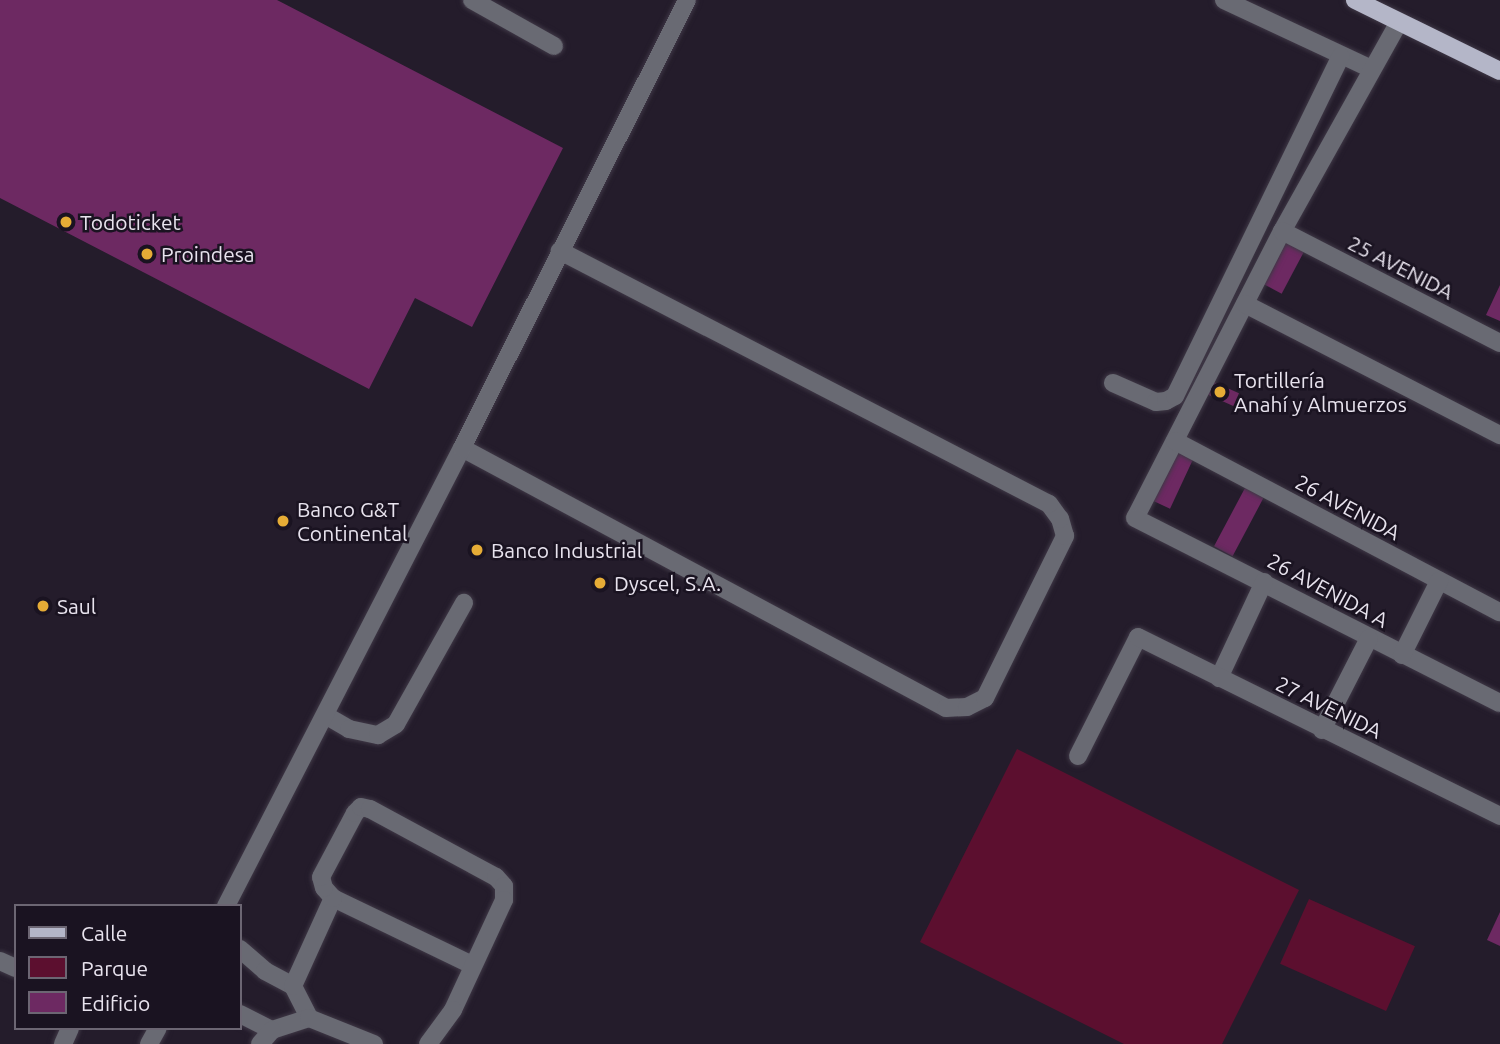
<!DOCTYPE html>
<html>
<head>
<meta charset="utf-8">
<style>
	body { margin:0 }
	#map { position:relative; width:1500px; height:1044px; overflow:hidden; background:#241c2b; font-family:Ubuntu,sans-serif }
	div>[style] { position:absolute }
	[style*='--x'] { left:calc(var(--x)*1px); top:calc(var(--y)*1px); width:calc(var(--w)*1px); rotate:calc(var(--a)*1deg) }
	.green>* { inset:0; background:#5c0f2f; transform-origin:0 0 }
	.building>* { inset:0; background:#6d2962; transform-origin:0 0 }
	.roads { filter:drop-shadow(0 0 2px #3f3846) drop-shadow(0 0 2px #3f3846) }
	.minor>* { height:18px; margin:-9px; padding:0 9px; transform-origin:9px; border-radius:9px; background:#696a73 }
	.major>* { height:18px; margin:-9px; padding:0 9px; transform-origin:9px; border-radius:9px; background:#b4b6c8 }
	.dots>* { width:19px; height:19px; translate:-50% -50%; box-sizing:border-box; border:4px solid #1a1321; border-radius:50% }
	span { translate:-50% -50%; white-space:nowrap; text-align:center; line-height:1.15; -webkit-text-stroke:5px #1a1321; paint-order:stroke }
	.poi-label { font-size:21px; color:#e8e3ee }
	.left { translate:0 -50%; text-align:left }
	.street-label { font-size:21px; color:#e8e3ee }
	.legend { position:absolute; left:14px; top:904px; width:228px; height:126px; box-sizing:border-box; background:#1a1321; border:2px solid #6c6673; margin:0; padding:9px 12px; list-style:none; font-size:21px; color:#e8e3ee }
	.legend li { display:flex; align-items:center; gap:14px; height:35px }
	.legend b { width:35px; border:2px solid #6c6673 }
</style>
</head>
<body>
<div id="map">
	<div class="green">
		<div style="clip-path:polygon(1017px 749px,1299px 890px,1222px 1044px,1124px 1044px,920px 942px)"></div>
		<div style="left:1309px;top:899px;width:116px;height:71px;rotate:24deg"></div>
	</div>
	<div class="building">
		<div style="clip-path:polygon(0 0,277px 0,563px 148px,472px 327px,415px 298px,369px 389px,0 198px)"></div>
		<div style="left:1283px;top:240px;width:24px;height:48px;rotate:28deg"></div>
		<div style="clip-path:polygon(1500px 285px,1500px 321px,1486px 315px)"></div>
		<div style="left:1207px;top:379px;width:35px;height:14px;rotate:24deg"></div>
		<div style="left:1172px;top:450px;width:23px;height:54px;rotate:25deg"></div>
		<div style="left:1245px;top:488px;width:21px;height:66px;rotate:28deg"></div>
		<div style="clip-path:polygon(1500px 912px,1500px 946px,1487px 940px)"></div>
	</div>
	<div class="roads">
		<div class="minor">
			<div style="--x:472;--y:0;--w:94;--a:29.3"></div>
			<div style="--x:1224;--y:0;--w:162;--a:25.1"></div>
			<div style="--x:1399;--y:22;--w:240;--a:119.2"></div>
			<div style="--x:1282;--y:231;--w:322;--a:117.1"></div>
			<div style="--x:1135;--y:518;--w:409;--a:26.9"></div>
			<div style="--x:1282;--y:231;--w:245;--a:27.2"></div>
			<div style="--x:1245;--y:304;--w:287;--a:27.2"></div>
			<div style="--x:1113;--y:383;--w:47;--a:23.8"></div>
			<div style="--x:1156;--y:402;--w:10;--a:-6"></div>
			<div style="--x:1166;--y:401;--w:10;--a:-29"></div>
			<div style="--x:1175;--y:396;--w:378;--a:-64"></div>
			<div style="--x:1175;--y:441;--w:367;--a:27.8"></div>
			<div style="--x:462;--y:448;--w:549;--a:28.24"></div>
			<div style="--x:946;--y:708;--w:21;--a:-3"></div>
			<div style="--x:967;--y:707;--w:20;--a:-27"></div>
			<div style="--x:985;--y:698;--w:181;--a:-63.7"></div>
			<div style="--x:1065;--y:536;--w:18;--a:-106"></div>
			<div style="--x:1060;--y:519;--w:19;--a:-126"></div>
			<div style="--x:1049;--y:504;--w:551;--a:-152.64"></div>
			<div style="--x:1402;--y:655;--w:83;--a:-63.4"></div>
			<div style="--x:1219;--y:678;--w:106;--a:-64.9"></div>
			<div style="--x:325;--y:715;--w:28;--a:30"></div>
			<div style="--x:349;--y:729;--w:30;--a:12"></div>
			<div style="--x:378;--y:735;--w:21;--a:-31"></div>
			<div style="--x:396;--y:724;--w:139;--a:-60.7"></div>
			<div style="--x:1322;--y:730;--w:103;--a:-62.9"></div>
			<div style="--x:1078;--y:756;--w:133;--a:-63.2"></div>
			<div style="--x:1138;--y:637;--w:404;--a:26.3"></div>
			<div style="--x:333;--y:898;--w:154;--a:25.7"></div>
			<div style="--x:226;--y:906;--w:515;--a:-62.74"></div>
			<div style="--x:462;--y:448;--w:501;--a:-63.33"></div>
			<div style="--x:240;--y:949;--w:33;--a:41"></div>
			<div style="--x:265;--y:971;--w:32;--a:28"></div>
			<div style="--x:293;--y:986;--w:36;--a:63"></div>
			<div style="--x:0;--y:961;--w:17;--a:24"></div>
			<div style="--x:293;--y:986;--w:97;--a:-65.6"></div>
			<div style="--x:333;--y:898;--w:13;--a:-132"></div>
			<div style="--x:324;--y:888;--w:11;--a:-105"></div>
			<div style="--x:321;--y:877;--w:72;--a:-62"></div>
			<div style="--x:355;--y:813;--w:8;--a:-45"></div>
			<div style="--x:361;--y:807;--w:9;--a:13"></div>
			<div style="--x:370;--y:809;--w:143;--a:28.4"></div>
			<div style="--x:496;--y:877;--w:12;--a:48"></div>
			<div style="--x:504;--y:886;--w:14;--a:90"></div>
			<div style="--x:504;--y:900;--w:121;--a:114.9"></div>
			<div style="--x:453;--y:1010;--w:42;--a:126.3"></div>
			<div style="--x:240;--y:1014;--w:36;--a:27"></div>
			<div style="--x:272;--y:1030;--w:39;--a:-18"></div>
			<div style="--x:309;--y:1018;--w:70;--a:21.8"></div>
			<div style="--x:63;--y:1044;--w:17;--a:-66"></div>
			<div style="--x:149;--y:1044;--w:18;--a:-61"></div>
			<div style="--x:260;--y:1044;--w:18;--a:-49"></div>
		</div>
		<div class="major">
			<div style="--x:1355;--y:0;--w:161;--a:26.1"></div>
		</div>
	</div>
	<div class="dots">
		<div style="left:66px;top:222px;background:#e6ac36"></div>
		<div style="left:147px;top:254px;background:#e6ac36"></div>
		<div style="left:1220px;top:392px;background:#e6ac36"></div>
		<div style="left:283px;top:521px;background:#e6ac36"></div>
		<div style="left:477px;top:550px;background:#e6ac36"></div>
		<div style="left:600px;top:583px;background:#e6ac36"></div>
		<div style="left:43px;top:606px;background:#e6ac36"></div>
	</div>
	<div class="poi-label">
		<span class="left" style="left:80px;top:222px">Todoticket</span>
		<span class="left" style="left:161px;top:254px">Proindesa</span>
		<span class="left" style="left:1234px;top:392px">Tortillería<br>Anahí y Almuerzos</span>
		<span class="left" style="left:297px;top:521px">Banco G&amp;T<br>Continental</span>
		<span class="left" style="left:491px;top:550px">Banco Industrial</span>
		<span class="left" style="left:614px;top:583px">Dyscel, S.A.</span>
		<span class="left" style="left:57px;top:606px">Saul</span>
	</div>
	<div class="street-label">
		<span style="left:1401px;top:267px;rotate:27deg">25 AVENIDA</span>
		<span style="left:1348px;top:507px;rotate:28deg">26 AVENIDA</span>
		<span style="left:1328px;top:590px;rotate:28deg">26 AVENIDA A</span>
		<span style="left:1329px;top:707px;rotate:26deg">27 AVENIDA</span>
	</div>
	<ul class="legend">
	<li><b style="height:9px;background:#b4b6c8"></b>Calle</li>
	<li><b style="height:19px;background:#5c0f2f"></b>Parque</li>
	<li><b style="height:19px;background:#6d2962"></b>Edificio</li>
	</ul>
</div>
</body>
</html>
